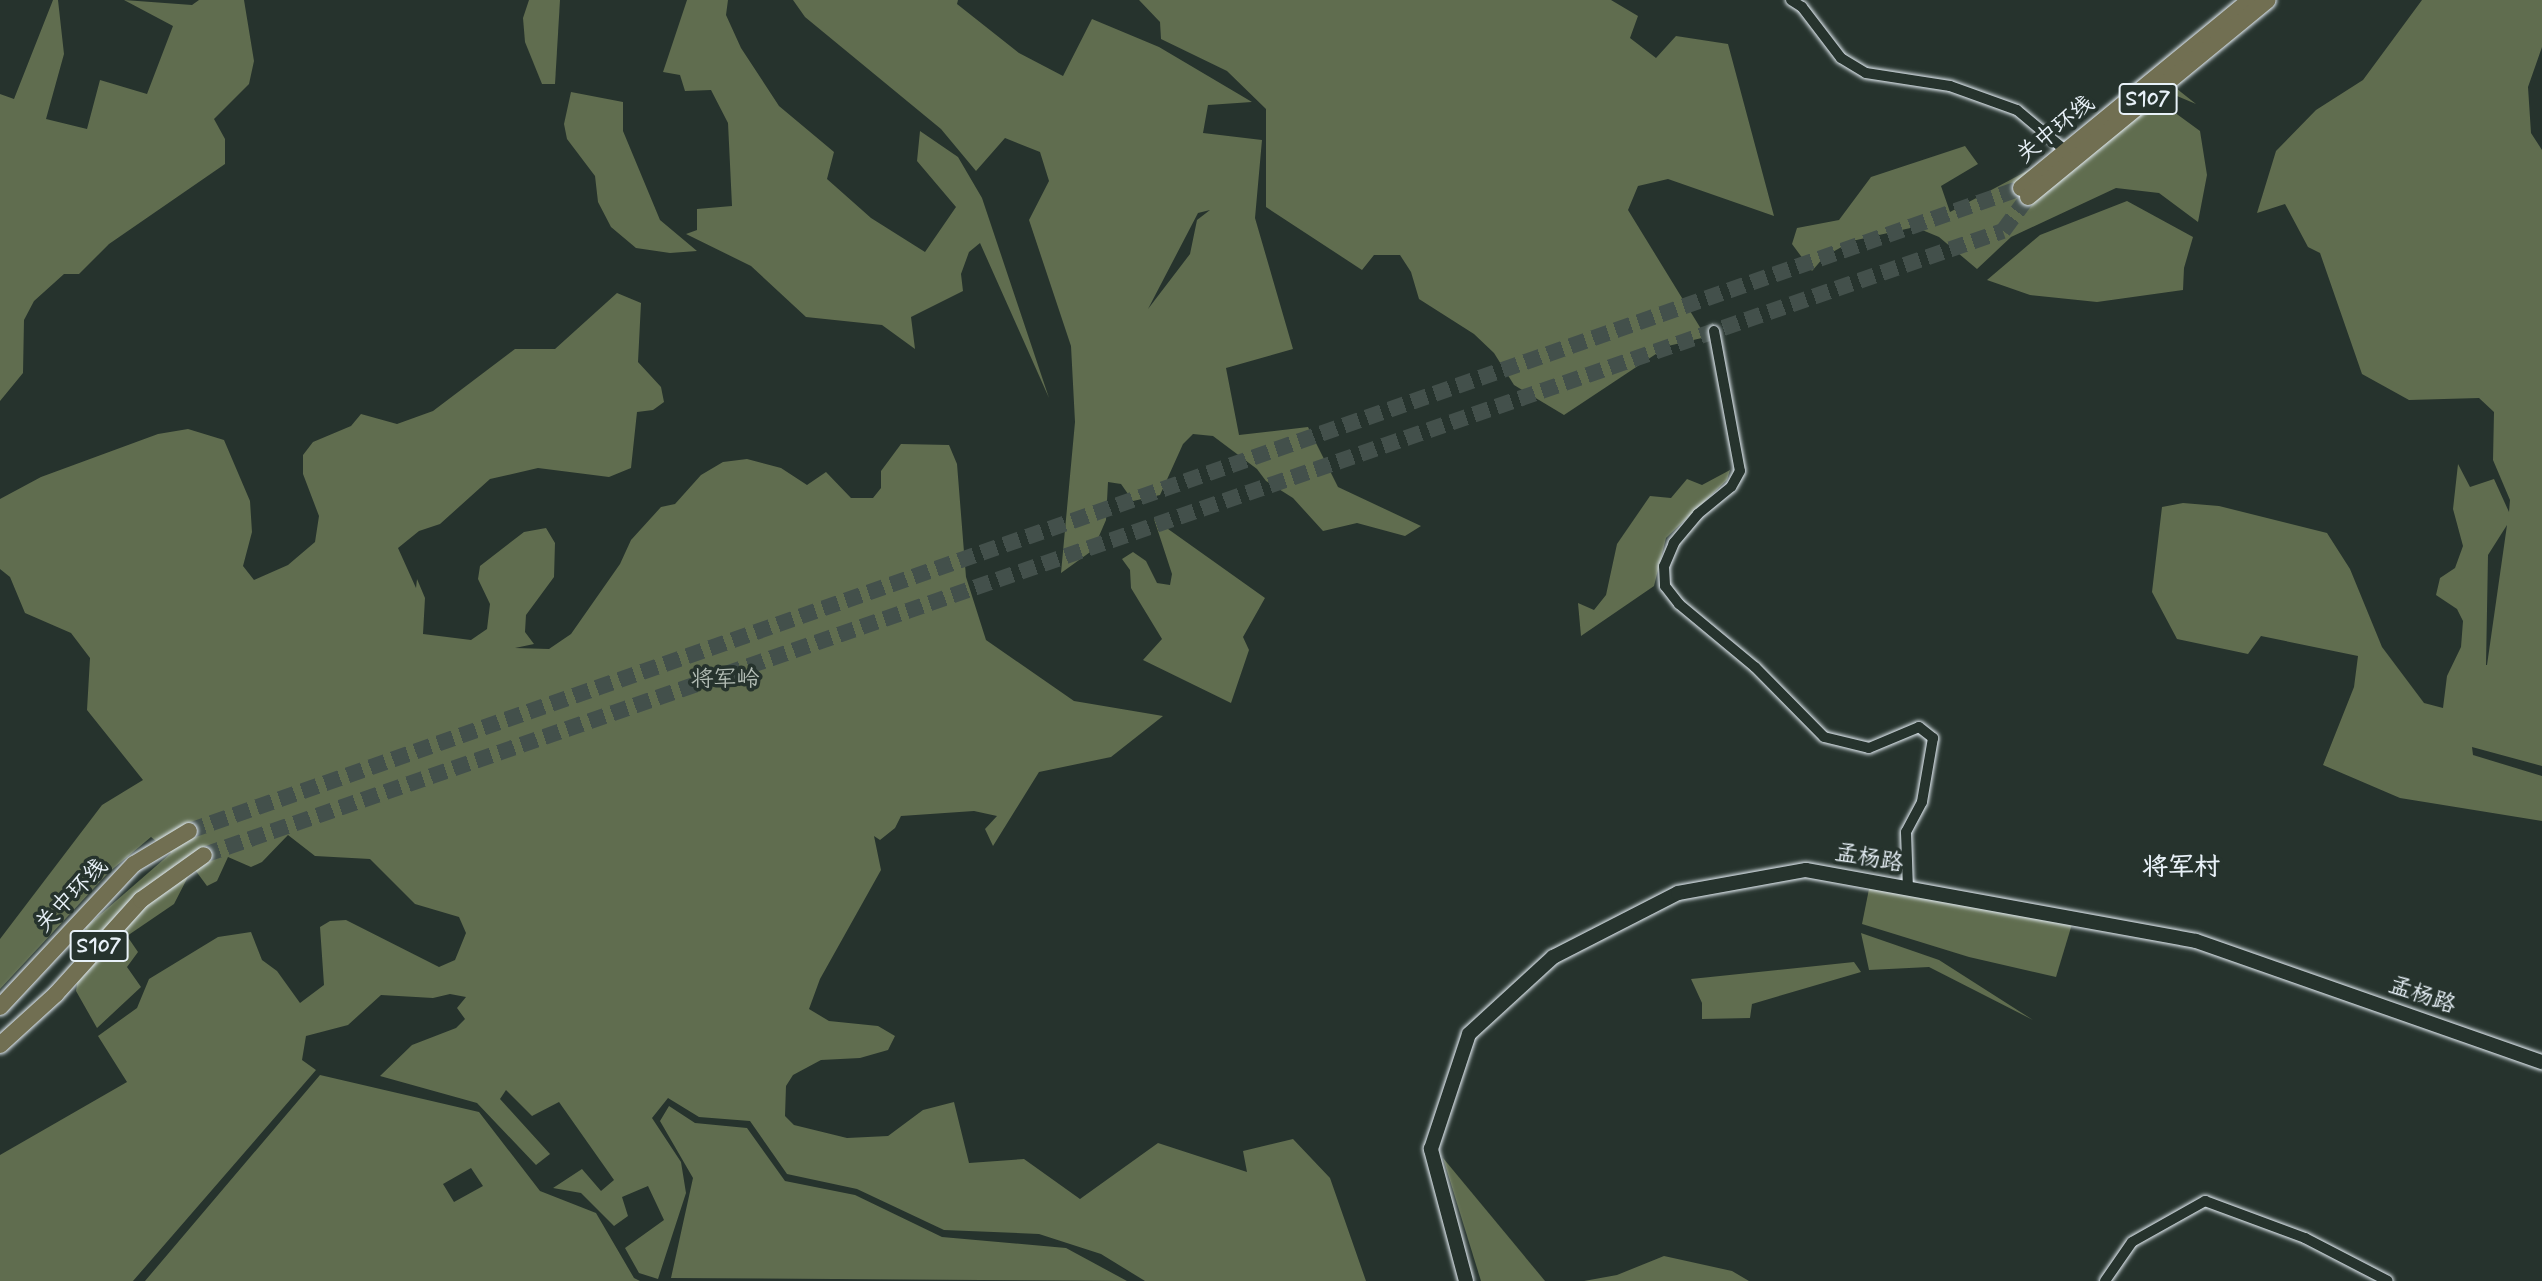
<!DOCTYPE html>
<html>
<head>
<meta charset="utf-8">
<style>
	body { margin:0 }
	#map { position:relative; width:2542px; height:1281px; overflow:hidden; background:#26332d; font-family:Mynerve,"LXGW WenKai TC",sans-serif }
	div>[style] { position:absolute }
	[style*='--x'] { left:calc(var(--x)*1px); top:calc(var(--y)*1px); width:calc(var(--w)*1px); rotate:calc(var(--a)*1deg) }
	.green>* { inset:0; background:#606d4f }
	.trunk-tunnel>* { height:16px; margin-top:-8px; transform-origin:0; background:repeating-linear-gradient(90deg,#43504b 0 16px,transparent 0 24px) }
	.roads { filter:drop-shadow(0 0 2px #e8f1f8) drop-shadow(0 0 2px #e8f1f8) }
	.minor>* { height:10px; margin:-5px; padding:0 5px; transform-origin:5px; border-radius:5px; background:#26332d }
	.secondary>* { height:14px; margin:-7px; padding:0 7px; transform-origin:7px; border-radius:7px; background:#26332d }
	.trunk>* { height:16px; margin:-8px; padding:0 8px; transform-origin:8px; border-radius:8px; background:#716f52 }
	span { translate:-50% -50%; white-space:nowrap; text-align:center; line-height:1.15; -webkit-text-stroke:7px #26332d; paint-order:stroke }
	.shield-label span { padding:2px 5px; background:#26332d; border:2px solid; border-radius:5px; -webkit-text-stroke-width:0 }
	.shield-label { font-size:21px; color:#e8f1f8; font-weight:700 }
	.street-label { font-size:23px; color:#e8f1f8 }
	.park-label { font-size:23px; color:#b2bcb4 }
	.quarter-label { font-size:26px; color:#e8f1f8; font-weight:700 }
</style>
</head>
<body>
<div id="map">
	<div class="green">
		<div style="clip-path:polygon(53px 0,58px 0,64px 54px,46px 119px,87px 129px,100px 80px,147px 94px,173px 26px,124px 0,192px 5px,199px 0,244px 0,254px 61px,249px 84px,214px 119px,225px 139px,225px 164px,109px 244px,79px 274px,64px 274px,34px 301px,24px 320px,23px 373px,0 401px,0 94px,14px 99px)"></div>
		<div style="clip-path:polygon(529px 0,560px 0,555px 84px,542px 84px,525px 42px,523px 18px)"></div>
		<div style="clip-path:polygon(687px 0,728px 0,726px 15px,741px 48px,779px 106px,834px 152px,827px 179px,871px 218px,925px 252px,956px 207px,917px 161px,920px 131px,958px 157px,982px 198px,1049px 398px,980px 243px,969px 252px,961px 274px,963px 291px,911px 317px,915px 349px,882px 325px,806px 317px,751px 266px,686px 234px,697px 230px,697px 209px,732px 206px,728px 123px,711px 90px,685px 91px,680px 75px,663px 72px)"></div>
		<div style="clip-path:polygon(evenodd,793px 0,958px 0,957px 4px,1019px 53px,1063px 76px,1092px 19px,1159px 47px,1252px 102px,1208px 105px,1203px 133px,1262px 140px,1255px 218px,1293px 349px,1226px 368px,1239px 435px,1308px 427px,1338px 487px,1421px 526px,1405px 536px,1357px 523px,1323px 531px,1293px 498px,1266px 481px,1257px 469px,1213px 436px,1193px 434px,1183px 444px,1160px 495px,1133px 501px,1121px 484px,1108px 482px,1106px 520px,1093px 550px,1061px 573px,1075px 422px,1071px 346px,1029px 220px,1049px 181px,1040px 152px,1005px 138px,976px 171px,941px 129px,805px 17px,793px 0,1210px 210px,1197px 220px,1190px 254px,1148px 309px,1198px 213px,1210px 210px)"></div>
		<div style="clip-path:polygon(1139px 0,1611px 0,1638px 16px,1630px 38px,1656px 58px,1676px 36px,1728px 44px,1774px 216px,1668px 179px,1638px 186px,1628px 210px,1706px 337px,1668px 346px,1564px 415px,1514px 385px,1494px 353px,1474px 334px,1419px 299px,1411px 272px,1400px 255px,1374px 255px,1362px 270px,1266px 207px,1266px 109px,1227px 71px,1161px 39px,1160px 22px)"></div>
		<div style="clip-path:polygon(evenodd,2422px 0,2542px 0,2542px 47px,2528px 87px,2531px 133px,2542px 150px,2542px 766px,2472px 747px,2473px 755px,2542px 776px,2542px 821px,2400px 798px,2323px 765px,2354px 687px,2358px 656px,2261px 636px,2248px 654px,2177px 639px,2152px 592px,2162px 507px,2183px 503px,2219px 506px,2327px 533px,2350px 569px,2382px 647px,2424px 703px,2443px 708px,2447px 676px,2461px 647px,2463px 621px,2457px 609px,2436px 595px,2440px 578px,2455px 568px,2463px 546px,2453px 509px,2458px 464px,2470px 487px,2494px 479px,2509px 512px,2510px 500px,2493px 460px,2494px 412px,2479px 398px,2409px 400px,2362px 374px,2320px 253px,2308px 247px,2285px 204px,2257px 213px,2276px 151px,2316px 110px,2363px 80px,2422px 0,2507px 525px,2487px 665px,2486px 665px,2488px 555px,2507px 525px)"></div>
		<div style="clip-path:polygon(2162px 77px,2196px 104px,2158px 88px,2174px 112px,2200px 131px,2207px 175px,2198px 222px,2159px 193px,2116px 188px,2011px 237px,1977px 269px,1939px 237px,1915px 227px,1852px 241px,1824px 257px,1812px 271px,1792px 244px,1797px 228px,1839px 220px,1871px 177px,1965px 146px,1978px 164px,1941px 186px,1950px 212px,2038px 165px)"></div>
		<div style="clip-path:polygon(571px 92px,623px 102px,623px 131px,660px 220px,697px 251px,670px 253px,636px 248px,611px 227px,598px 202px,595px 176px,567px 139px,564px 124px)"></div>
		<div style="clip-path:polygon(2127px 201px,2193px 237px,2184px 268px,2183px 290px,2097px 302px,2030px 295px,1987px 280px,2040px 235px)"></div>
		<div style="clip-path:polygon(617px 293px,641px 303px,638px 362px,661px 387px,664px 402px,653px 410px,637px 412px,631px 468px,609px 477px,538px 468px,490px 479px,440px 524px,419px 531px,398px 548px,416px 588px,417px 579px,425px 598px,423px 634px,471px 640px,487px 629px,490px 604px,478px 579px,480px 566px,524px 532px,546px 528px,555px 543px,554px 577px,526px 615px,525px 632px,534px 644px,515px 648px,549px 649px,571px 634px,620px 564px,631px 540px,661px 507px,675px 504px,701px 475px,723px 462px,747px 459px,781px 468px,807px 485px,826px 472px,851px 498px,873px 498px,881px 488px,881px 471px,901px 444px,949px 445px,957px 464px,966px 577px,986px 640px,1074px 701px,1163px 716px,1111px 757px,1039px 772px,993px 846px,985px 829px,997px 816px,974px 811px,901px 816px,895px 828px,880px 840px,874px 836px,881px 870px,820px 979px,809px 1009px,829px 1021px,878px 1026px,895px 1036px,888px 1050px,860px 1058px,821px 1060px,793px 1075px,786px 1086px,785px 1116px,794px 1125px,847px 1138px,888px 1136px,923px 1110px,954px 1102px,969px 1163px,1024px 1159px,1080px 1199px,1158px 1143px,1247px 1172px,1243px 1151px,1293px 1139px,1330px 1178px,1366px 1281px,1145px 1281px,1101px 1254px,1039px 1234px,944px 1230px,857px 1189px,787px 1174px,750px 1121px,699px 1117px,668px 1098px,652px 1118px,681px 1162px,686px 1193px,658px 1279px,639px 1273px,625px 1248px,664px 1220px,648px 1186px,622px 1197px,628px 1216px,614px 1226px,581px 1193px,553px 1188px,582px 1169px,601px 1191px,614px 1180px,559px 1102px,532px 1116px,506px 1090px,500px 1099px,550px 1154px,536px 1165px,477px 1103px,380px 1076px,412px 1045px,456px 1028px,465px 1019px,457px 1008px,466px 997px,450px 994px,433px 998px,381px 995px,348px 1025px,306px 1036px,302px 1060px,316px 1070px,133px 1281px,0 1281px,0 1155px,127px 1082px,98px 1036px,137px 1008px,149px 979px,218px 937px,251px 932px,262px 960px,277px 971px,300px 1003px,324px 985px,320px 927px,330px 921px,346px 920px,439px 967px,455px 960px,466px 933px,459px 917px,415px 904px,370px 859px,315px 856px,288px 835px,262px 862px,251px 867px,228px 857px,217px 881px,207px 886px,193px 867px,174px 904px,127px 936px,138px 952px,127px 967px,141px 987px,97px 1028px,76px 991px,86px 927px,171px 853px,151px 837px,108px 873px,0 989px,0 939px,102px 805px,143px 780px,87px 710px,90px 658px,71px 633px,25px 613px,10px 577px,0 569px,0 499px,41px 477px,158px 434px,188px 429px,224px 440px,250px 501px,252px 532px,243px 566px,254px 580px,288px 565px,315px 542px,319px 516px,303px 474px,303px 455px,313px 442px,351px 426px,361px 414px,397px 424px,433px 411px,515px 349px,555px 349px)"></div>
		<div style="clip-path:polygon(1730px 470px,1727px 480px,1666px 538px,1654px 586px,1581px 636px,1578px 603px,1594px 610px,1606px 595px,1617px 544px,1650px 496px,1671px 498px,1687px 479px,1702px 485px)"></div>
		<div style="clip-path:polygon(1154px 519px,1265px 598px,1243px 637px,1249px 650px,1231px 703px,1143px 660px,1162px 639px,1131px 588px,1130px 570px,1122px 559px,1133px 552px,1146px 561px,1157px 583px,1170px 585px,1172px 574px)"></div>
		<div style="clip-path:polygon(1870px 884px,2072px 924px,2056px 977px,1969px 957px,1862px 924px)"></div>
		<div style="clip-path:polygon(1861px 933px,1939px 960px,2033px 1020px,1929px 967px,1869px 970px)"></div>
		<div style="clip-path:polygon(1854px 962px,1861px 972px,1752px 1004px,1750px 1018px,1702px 1019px,1702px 1003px,1691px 979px)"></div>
		<div style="clip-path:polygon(evenodd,320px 1075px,479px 1112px,540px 1191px,596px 1213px,634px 1278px,640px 1281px,145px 1281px,320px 1075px,471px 1168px,483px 1186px,454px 1202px,443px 1184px,471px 1168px)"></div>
		<div style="clip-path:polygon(669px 1106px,695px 1123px,747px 1128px,785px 1181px,855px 1195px,942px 1237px,1066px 1248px,1127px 1281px,671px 1278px,693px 1178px,660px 1121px)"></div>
		<div style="clip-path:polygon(1443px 1158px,1545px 1281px,1481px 1281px)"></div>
		<div style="clip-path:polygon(1664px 1256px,1732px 1271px,1749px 1281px,1584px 1281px,1617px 1275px)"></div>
	</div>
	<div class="trunk-tunnel">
		<div style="--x:189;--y:831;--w:1942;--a:-19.34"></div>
		<div style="--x:204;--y:855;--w:1904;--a:-19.13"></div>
		<div style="--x:2003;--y:231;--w:42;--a:-53.7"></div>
	</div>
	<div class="roads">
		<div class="minor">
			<div style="--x:1791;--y:0;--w:13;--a:32"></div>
			<div style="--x:1802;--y:7;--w:64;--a:52.6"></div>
			<div style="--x:1841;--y:58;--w:29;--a:31"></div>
			<div style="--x:1866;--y:73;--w:85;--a:8.8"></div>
			<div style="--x:1950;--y:86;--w:71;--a:19.7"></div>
			<div style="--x:2017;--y:110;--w:64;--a:39.9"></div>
			<div style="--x:1714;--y:331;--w:142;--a:79.5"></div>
			<div style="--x:1740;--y:471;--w:18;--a:119"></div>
			<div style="--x:1731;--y:487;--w:43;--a:140.7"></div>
			<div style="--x:1698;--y:514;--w:38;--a:130"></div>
			<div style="--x:1674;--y:543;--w:25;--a:113"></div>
			<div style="--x:1664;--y:566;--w:20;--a:87"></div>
			<div style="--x:1665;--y:586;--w:23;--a:52"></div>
			<div style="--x:1679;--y:604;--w:99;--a:39.7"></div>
			<div style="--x:1755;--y:667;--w:98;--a:45.4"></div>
			<div style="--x:1824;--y:737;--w:46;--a:13.7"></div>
			<div style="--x:1869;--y:748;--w:54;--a:-22.8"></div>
			<div style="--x:1919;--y:727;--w:18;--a:38"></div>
			<div style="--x:1933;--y:738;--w:65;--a:99.8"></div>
			<div style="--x:1922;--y:802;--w:34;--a:118"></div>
			<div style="--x:1906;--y:832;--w:57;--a:88"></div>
			<div style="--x:2105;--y:1281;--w:47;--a:-55.3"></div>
			<div style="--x:2132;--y:1242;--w:84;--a:-29.3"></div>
			<div style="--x:2205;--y:1201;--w:107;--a:20.3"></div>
			<div style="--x:2305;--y:1238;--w:93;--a:27.4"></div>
		</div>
		<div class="secondary">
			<div style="--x:1466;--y:1281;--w:137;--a:-104.9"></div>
			<div style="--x:1431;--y:1149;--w:121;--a:-71.7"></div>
			<div style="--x:1469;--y:1034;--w:114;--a:-42.5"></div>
			<div style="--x:1553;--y:957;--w:140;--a:-27.1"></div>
			<div style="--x:1678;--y:893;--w:130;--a:-10.2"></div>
			<div style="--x:1806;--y:870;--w:396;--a:10.3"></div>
			<div style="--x:2196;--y:941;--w:367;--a:19.3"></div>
		</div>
		<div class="trunk">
			<div style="--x:2021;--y:188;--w:296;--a:-39.4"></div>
			<div style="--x:2028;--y:197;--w:310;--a:-39.4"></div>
			<div style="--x:0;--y:1007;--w:196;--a:-46.9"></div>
			<div style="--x:134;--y:864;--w:64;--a:-31"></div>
			<div style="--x:0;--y:1045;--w:76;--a:-42.3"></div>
			<div style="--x:56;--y:994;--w:127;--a:-47.9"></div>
			<div style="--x:141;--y:900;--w:77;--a:-35.5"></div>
		</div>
	</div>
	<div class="shield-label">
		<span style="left:2148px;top:99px">S107</span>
		<span style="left:99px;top:946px">S107</span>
	</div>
	<div class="street-label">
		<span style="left:2056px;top:130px;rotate:-39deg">关中环线</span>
		<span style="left:1869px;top:859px;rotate:10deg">孟杨路</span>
		<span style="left:72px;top:896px;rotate:-46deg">关中环线</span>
		<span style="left:2422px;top:996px;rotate:19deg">孟杨路</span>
	</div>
	<div class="park-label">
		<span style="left:725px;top:680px">将军岭</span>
	</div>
	<div class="quarter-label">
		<span style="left:2181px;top:869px">将军村</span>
	</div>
</div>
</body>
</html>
